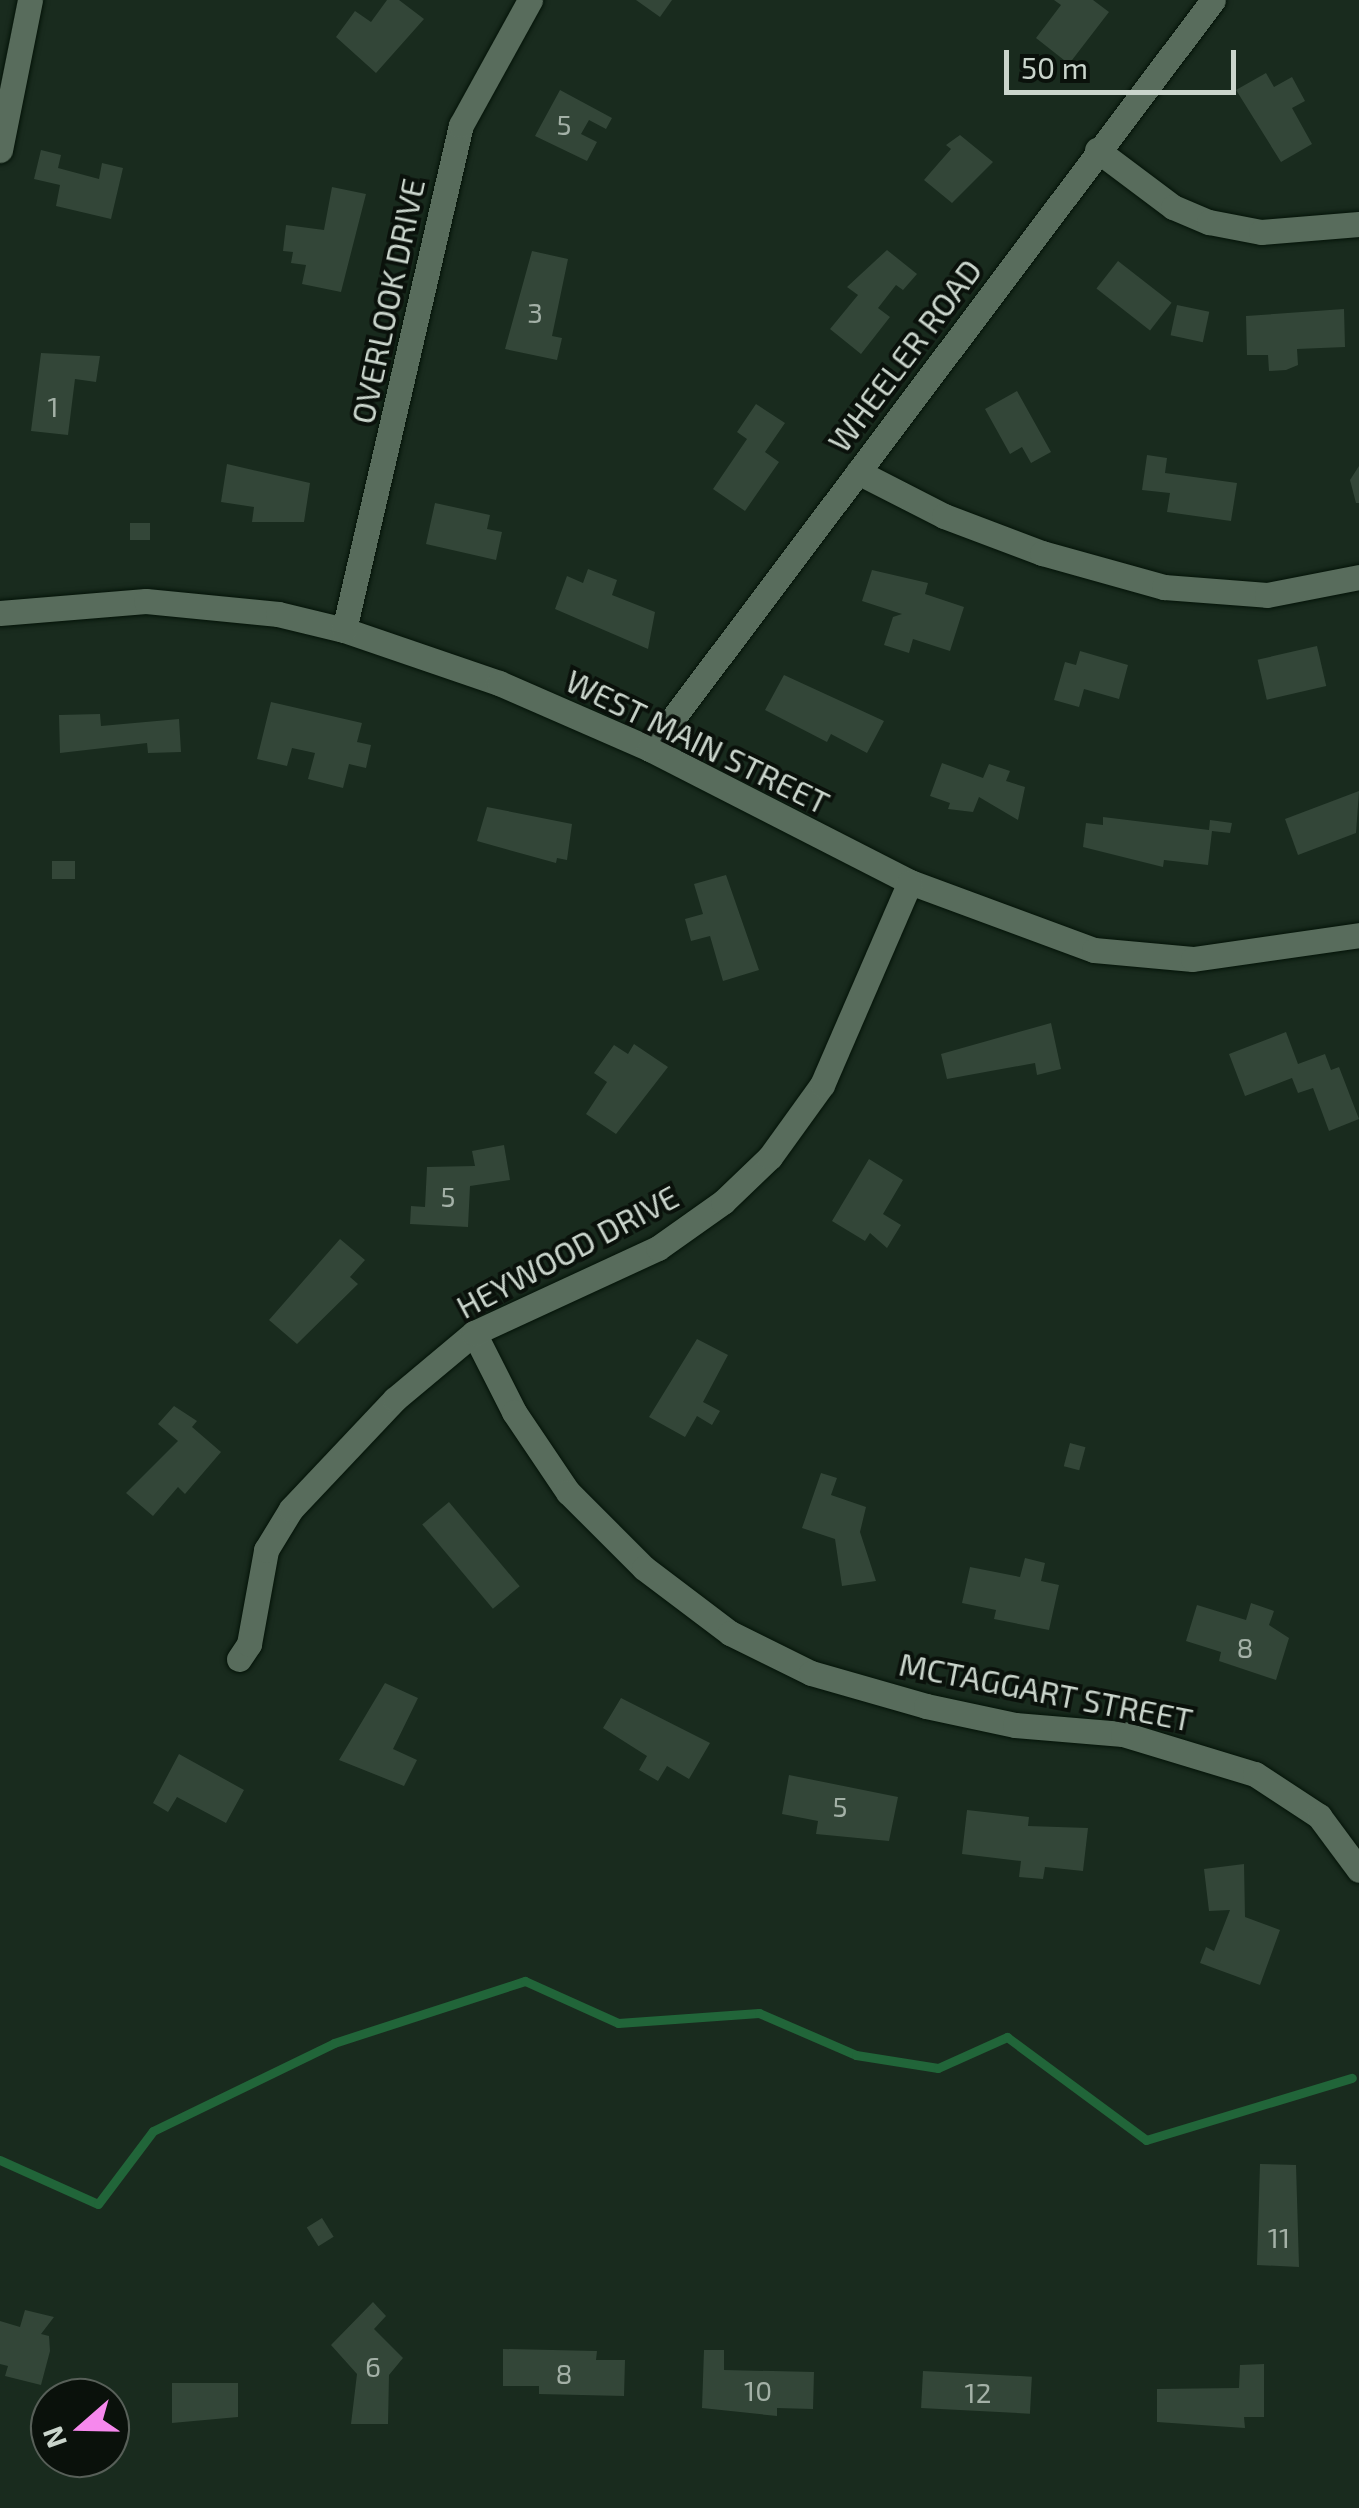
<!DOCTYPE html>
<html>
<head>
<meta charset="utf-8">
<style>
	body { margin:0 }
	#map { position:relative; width:1359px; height:2508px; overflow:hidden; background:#192b1e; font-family:"Exo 2",sans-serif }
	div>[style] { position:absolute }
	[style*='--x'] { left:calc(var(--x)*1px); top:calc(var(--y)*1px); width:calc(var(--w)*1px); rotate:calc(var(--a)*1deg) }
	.stream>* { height:9px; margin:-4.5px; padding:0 4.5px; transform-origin:4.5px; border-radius:4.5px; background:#216539 }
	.building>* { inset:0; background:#334638; transform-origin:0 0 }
	.roads { filter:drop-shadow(0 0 2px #041308) drop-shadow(0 0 2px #041308) }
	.minor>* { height:25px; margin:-12.5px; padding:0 12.5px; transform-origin:12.5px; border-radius:12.5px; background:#586c5c }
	span { translate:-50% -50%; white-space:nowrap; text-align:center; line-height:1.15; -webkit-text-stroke:8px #0a110b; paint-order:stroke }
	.number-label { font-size:28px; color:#a4b1a7 }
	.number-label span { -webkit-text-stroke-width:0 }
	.street-label { font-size:32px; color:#cad5cc }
	.north { position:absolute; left:30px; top:2378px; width:100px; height:100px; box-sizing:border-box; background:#0a110b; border:2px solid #575f58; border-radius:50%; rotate:250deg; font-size:28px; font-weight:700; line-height:40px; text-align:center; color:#cad5cc }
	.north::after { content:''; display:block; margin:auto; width:35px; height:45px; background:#f688ed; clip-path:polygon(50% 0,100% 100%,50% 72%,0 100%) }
	.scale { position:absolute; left:1004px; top:50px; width:232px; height:45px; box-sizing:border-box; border:5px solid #cad5cc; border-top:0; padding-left:12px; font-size:30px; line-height:35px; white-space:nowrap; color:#cad5cc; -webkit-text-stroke:8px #0a110b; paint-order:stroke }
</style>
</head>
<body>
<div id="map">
	<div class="stream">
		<div style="--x:0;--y:2160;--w:107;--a:24.2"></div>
		<div style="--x:98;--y:2204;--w:91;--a:-53"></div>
		<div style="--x:153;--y:2131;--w:201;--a:-25.9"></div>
		<div style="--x:334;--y:2043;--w:201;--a:-18"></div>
		<div style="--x:525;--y:1981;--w:102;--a:24.3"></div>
		<div style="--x:618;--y:2023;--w:141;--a:-4.1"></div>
		<div style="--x:759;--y:2013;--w:106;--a:23.4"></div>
		<div style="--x:856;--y:2055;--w:83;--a:9"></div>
		<div style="--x:938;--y:2068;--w:76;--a:-24.2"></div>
		<div style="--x:1007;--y:2037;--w:173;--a:36.5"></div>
		<div style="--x:1146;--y:2140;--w:215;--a:-16.8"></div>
	</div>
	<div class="building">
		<div style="clip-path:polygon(387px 0,399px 0,424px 19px,376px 73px,336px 37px,355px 11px,371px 22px)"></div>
		<div style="clip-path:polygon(636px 0,672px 0,660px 17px)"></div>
		<div style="clip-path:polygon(1054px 0,1093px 0,1109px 12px,1069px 64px,1036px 38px,1061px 5px)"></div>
		<div style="clip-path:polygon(1266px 73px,1274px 87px,1292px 77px,1305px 101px,1292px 108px,1312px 144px,1281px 162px,1236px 90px)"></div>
		<div style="clip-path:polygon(560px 90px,612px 118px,606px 129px,589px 120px,581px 134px,597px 142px,587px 161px,535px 136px)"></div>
		<div style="clip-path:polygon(960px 135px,993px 162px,952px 203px,924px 180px,951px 149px,946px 145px)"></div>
		<div style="clip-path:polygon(41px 150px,61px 155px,58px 168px,99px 179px,102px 163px,123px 168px,111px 219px,56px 206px,60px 185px,34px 179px)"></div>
		<div style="clip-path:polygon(332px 187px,366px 194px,341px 292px,302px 284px,306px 265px,291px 263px,293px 252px,283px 251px,286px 225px,324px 230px)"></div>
		<div style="clip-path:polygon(887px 250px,917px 274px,903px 290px,896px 285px,878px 308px,890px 317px,861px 354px,830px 329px,858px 295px,847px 287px)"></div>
		<div style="clip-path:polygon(532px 251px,568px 259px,552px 336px,562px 338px,557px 360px,505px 349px)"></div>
		<div style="left:1118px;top:261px;width:68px;height:35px;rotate:38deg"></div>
		<div style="left:1177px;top:305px;width:33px;height:31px;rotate:12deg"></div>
		<div style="clip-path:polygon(1344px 309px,1345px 347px,1297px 349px,1298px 365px,1286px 370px,1269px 371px,1268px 355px,1247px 355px,1246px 316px)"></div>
		<div style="clip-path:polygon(41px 353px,100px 356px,96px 382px,75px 379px,68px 435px,31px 431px)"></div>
		<div style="clip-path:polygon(1017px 391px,1051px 452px,1031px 463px,1022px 447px,1010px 454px,985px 409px)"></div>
		<div style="clip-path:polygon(756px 404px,785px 423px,765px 452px,779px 462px,745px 511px,713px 489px,747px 439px,737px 432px)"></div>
		<div style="clip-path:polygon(1147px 455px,1167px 458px,1165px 473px,1237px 483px,1231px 521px,1167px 512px,1170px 493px,1142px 490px)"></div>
		<div style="clip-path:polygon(227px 464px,310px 483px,304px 522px,252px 522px,254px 507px,221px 502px)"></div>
		<div style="clip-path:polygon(1359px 466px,1359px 503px,1356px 503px,1350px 480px)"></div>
		<div style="clip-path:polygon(435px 503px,490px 515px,487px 529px,502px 532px,496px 560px,426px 544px)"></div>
		<div style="left:150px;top:523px;width:17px;height:20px;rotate:90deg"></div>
		<div style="clip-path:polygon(588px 569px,617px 580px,612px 595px,655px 612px,648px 649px,555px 609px,567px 576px,583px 583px)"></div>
		<div style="clip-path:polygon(872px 570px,928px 583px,925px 594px,964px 607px,950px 651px,913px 639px,909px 653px,884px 645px,893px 617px,902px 614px,862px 601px)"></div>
		<div style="left:1317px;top:646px;width:41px;height:61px;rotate:77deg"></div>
		<div style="clip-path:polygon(1080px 651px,1128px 665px,1119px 699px,1084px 689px,1079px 707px,1054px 700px,1065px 662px,1076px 665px)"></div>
		<div style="clip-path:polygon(784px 675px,884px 721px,867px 753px,831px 734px,827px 742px,765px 710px)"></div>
		<div style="clip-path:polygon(271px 702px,362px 723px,357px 742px,371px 745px,366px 768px,349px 764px,343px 788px,308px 779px,315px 753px,292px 748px,287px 766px,257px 759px)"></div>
		<div style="clip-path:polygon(100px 714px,101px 726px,179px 719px,181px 752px,148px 753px,147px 743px,60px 753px,59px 715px)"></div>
		<div style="clip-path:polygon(942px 763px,983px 778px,989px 764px,1010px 771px,1006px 781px,1025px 787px,1018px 820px,979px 797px,973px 812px,948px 809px,950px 803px,930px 796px)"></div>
		<div style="clip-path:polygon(1359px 791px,1356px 833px,1298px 855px,1285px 819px)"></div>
		<div style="clip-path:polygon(487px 807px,572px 824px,567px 860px,557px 858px,556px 863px,477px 841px)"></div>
		<div style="clip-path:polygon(1103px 817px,1209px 830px,1210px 820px,1232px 823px,1230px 833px,1212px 831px,1208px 865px,1164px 860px,1163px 867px,1083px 847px,1086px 823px,1103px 825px)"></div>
		<div style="left:75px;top:861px;width:18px;height:23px;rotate:90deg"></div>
		<div style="clip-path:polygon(726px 875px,759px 970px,723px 981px,710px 936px,691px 941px,685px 919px,703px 914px,694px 884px)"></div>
		<div style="clip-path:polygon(1051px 1023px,1061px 1069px,1037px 1075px,1035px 1063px,947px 1079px,941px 1054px)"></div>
		<div style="clip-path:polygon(1286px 1032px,1298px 1064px,1325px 1054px,1331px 1070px,1339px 1067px,1359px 1119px,1329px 1131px,1313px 1088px,1298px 1093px,1292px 1078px,1245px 1096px,1229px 1054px)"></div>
		<div style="clip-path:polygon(634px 1044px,668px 1067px,616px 1134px,586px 1114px,607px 1082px,594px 1073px,614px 1045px,628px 1054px)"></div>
		<div style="clip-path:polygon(504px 1145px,510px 1180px,470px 1186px,468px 1227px,410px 1224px,411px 1206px,425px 1207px,427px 1167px,475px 1166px,472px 1151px)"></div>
		<div style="clip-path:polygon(869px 1159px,903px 1180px,883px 1214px,901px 1225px,887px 1248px,870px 1233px,865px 1241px,832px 1221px)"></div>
		<div style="clip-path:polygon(340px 1239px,365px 1260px,350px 1277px,358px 1284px,297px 1344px,269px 1320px)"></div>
		<div style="clip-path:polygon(697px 1339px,728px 1355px,703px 1402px,720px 1411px,712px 1425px,697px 1416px,685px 1437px,649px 1417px)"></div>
		<div style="clip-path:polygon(174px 1406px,197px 1421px,192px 1427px,221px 1452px,185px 1494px,178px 1487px,153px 1516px,126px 1493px,178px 1441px,158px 1424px)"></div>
		<div style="left:1070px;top:1443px;width:16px;height:24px;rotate:15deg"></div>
		<div style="clip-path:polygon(821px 1473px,837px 1478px,831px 1495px,866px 1507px,860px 1532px,876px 1581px,842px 1586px,835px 1539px,802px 1528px)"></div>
		<div style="left:449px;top:1502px;width:110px;height:35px;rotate:50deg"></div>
		<div style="clip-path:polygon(1025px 1558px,1045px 1563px,1041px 1581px,1059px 1585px,1049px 1630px,994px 1619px,996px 1610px,962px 1603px,970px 1567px,1020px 1577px)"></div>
		<div style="clip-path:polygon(1251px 1603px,1274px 1611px,1269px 1625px,1289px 1638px,1276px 1680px,1219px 1661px,1221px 1652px,1186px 1641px,1197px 1605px,1246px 1620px)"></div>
		<div style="clip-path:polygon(385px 1683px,418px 1698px,393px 1749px,417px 1760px,404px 1786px,339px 1760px)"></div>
		<div style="clip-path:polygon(621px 1698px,710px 1743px,689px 1779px,667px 1766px,658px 1781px,639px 1770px,647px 1756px,603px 1728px)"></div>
		<div style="clip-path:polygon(179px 1754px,244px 1790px,226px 1823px,177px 1797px,168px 1812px,153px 1803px)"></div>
		<div style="clip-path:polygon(789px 1775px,898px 1797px,889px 1841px,816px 1834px,818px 1821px,782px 1814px)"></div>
		<div style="clip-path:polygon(967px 1810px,1029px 1817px,1028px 1826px,1088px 1828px,1083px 1871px,1045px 1867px,1043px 1879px,1019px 1877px,1021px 1861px,962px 1854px)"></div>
		<div style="clip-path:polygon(1244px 1864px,1245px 1917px,1280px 1930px,1260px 1985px,1200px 1963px,1206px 1947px,1214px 1951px,1230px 1910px,1209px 1911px,1204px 1869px)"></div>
		<div style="clip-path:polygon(1260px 2164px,1296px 2165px,1299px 2267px,1257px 2265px)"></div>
		<div style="left:322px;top:2218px;width:22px;height:18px;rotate:58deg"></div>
		<div style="clip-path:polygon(373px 2302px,386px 2316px,374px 2329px,403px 2358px,389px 2375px,388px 2424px,351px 2424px,357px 2374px,331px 2345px)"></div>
		<div style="clip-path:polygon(25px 2310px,54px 2317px,41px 2334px,49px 2336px,50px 2351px,41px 2385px,5px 2376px,8px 2366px,0 2364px,0 2321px,20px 2327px)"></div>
		<div style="clip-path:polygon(503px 2349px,597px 2351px,596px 2360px,625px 2360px,624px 2396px,539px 2394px,539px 2386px,503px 2386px)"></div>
		<div style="clip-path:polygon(704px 2350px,724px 2350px,724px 2370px,814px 2372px,813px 2409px,777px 2408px,777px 2416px,702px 2408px)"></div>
		<div style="clip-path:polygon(1264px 2364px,1264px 2417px,1244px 2417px,1245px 2428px,1157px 2422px,1157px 2389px,1239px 2388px,1240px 2365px)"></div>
		<div style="left:923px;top:2371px;width:109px;height:37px;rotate:3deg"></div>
		<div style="clip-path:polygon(172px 2383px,238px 2383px,238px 2417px,172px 2423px)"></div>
	</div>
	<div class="roads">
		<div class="minor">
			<div style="--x:0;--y:150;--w:153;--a:-78.7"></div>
			<div style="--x:1097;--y:150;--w:95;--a:36.9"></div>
			<div style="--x:1173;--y:207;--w:39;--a:23"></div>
			<div style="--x:1209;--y:222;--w:53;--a:10.9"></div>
			<div style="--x:1261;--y:232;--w:98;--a:-4.7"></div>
			<div style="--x:858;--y:472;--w:97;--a:27.1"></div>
			<div style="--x:944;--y:516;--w:105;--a:20.7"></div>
			<div style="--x:1042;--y:553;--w:127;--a:15.6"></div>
			<div style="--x:1164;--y:587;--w:103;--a:4.4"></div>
			<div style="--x:1267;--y:595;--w:94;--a:-11.1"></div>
			<div style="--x:0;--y:613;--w:146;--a:-4.7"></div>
			<div style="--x:146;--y:601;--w:133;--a:5.6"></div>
			<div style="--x:278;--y:614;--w:68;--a:13.6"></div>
			<div style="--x:344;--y:630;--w:164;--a:18.9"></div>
			<div style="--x:499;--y:683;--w:165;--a:23.6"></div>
			<div style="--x:650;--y:749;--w:292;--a:27.1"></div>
			<div style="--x:910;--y:882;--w:196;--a:20.3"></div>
			<div style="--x:1094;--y:950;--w:99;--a:5.2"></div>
			<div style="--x:1193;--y:959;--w:168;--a:-8.2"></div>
			<div style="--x:344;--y:630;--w:518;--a:-76.96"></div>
			<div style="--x:461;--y:125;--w:143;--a:-61.1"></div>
			<div style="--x:650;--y:749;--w:937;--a:-53.07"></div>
			<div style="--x:474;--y:1333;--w:89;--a:63.1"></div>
			<div style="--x:514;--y:1412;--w:97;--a:56"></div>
			<div style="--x:568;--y:1492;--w:107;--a:45"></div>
			<div style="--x:644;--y:1568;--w:108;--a:37.1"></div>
			<div style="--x:730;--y:1633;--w:90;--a:26.3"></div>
			<div style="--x:811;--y:1673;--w:120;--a:16"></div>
			<div style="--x:926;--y:1706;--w:91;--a:12.1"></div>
			<div style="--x:1015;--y:1725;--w:108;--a:4.8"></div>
			<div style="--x:1123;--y:1734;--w:138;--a:16.9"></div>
			<div style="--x:1255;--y:1774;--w:77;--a:33.3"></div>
			<div style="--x:1319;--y:1816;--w:67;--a:53.5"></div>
			<div style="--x:239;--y:1659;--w:18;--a:-56"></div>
			<div style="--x:249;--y:1644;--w:96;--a:-79.7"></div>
			<div style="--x:266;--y:1550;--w:48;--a:-58.6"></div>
			<div style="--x:291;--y:1509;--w:151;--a:-46.6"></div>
			<div style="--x:395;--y:1399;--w:103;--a:-39.9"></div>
			<div style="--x:474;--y:1333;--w:203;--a:-24.8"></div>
			<div style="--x:658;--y:1248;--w:80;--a:-35.3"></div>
			<div style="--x:723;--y:1202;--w:65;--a:-43.8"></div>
			<div style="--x:770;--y:1157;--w:89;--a:-54.2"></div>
			<div style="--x:822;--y:1085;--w:221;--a:-66.6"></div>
		</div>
	</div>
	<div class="number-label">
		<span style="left:564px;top:124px">5</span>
		<span style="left:535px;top:312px">3</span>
		<span style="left:53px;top:406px">1</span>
		<span style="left:448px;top:1196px">5</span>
		<span style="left:1245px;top:1647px">8</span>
		<span style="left:840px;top:1806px">5</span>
		<span style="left:1279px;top:2237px">11</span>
		<span style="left:373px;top:2366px">6</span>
		<span style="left:564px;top:2373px">8</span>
		<span style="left:758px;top:2390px">10</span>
		<span style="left:978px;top:2392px">12</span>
	</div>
	<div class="street-label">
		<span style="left:387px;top:301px;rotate:-78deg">OVERLOOK DRIVE</span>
		<span style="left:904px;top:355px;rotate:-53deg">WHEELER ROAD</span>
		<span style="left:698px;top:741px;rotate:26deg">WEST MAIN STREET</span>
		<span style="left:567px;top:1251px;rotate:-28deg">HEYWOOD DRIVE</span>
		<span style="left:1046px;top:1691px;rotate:11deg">MCTAGGART STREET</span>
	</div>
	<div class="north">N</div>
	<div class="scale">50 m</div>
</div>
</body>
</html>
